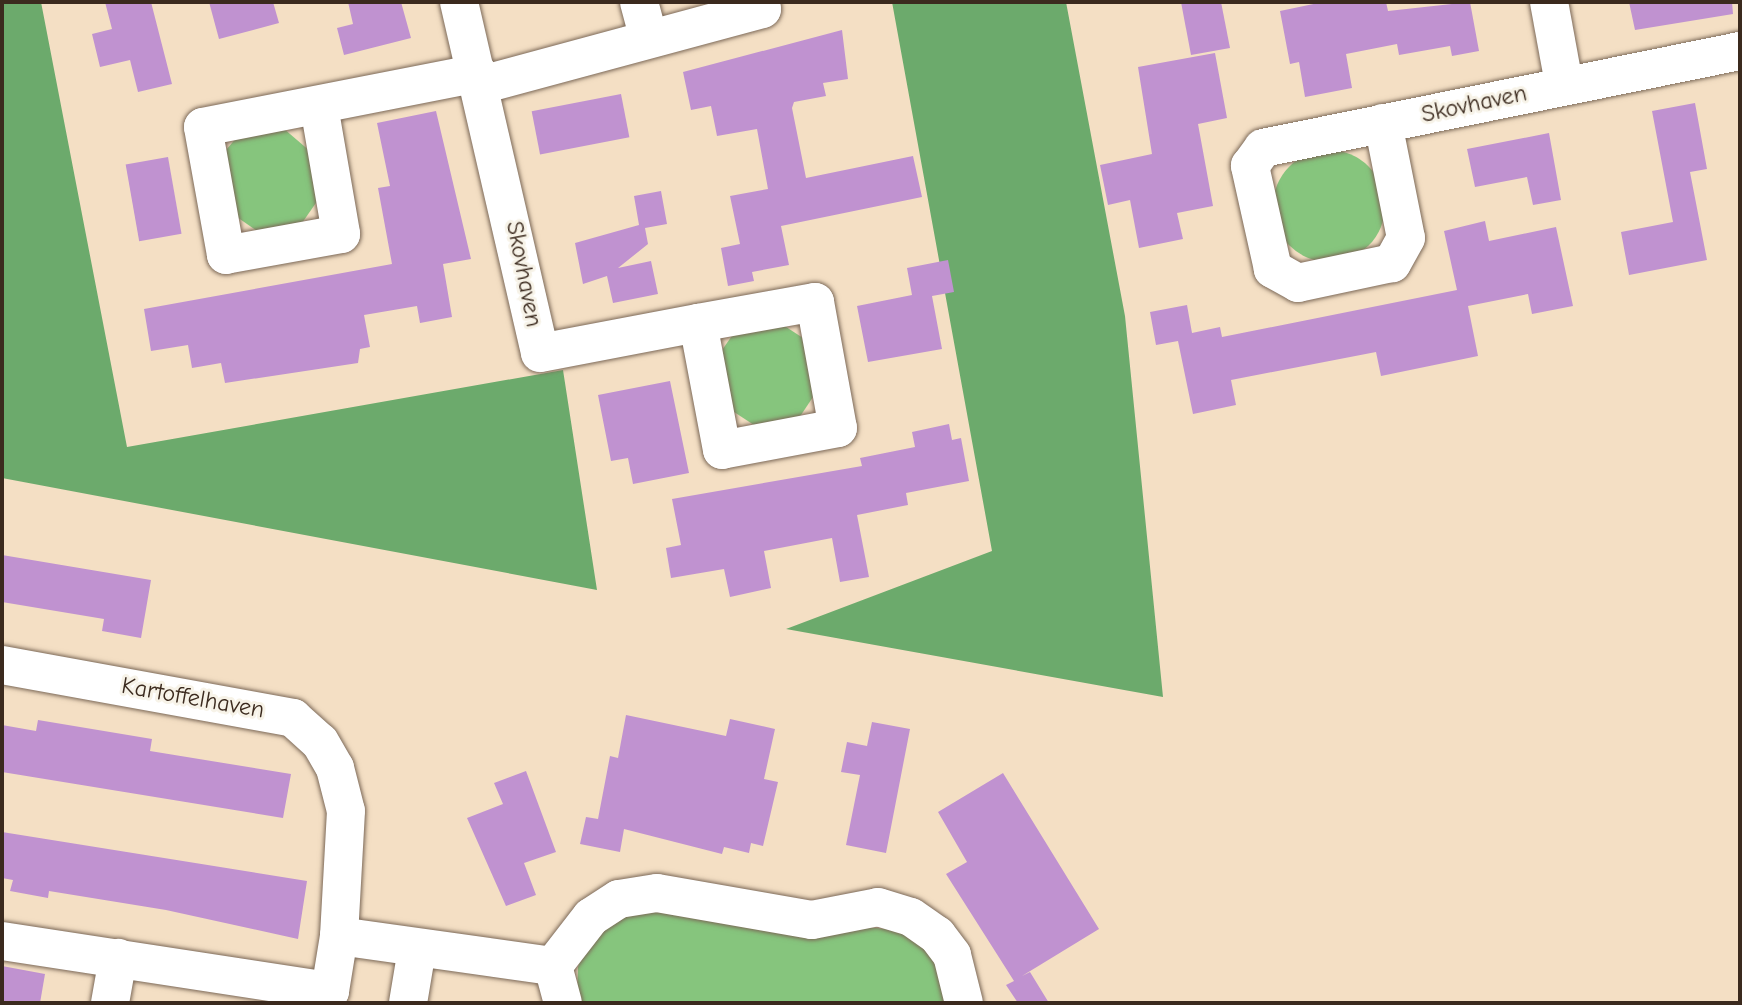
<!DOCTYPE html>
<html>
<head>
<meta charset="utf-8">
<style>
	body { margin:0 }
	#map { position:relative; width:1742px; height:1005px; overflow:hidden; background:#f4dfc4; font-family:"Comic Neue",sans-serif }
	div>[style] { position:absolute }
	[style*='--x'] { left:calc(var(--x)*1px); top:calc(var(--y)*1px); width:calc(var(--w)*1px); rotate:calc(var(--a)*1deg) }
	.green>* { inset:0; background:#86c57d }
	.round { border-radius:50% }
	.forest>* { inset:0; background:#6caa6c }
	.building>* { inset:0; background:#c092d0; transform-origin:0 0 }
	.roads { filter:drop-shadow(0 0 2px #7c6958) drop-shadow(0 0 2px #7c6958) }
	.minor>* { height:38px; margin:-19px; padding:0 19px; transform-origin:19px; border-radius:19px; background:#fff }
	span { translate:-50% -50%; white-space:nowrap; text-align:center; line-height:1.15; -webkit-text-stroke:6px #f7f3e8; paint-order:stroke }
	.street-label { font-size:24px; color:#3b2a1e }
	.frame { position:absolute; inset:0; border:4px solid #3b2a1e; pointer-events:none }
</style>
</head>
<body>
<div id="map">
	<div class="green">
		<div style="clip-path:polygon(283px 128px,311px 152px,318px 200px,302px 223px,257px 231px,234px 215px,226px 150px,238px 136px)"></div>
		<div class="round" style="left:1273px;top:150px;width:112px;height:112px"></div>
		<div style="clip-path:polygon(780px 323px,803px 338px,815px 394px,799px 418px,754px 425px,731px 410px,720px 353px,736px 330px)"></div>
		<div style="clip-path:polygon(650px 909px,899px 930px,929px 950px,952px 1003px,577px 1003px,578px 967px,585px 949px,612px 921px)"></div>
	</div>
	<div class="forest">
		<div style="clip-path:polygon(2px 2px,41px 2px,127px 447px,563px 370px,597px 590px,2px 478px)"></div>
		<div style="clip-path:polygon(892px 2px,1066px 2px,1125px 316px,1163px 697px,786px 629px,992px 551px)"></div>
	</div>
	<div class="building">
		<div style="clip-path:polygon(105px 2px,151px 2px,172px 84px,138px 92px,130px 60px,100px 67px,92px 34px,112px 29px)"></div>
		<div style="clip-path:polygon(209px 2px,273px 2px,279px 23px,219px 39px)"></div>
		<div style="clip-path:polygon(348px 2px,401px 2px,411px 38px,344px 55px,337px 28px,353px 24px)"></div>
		<div style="clip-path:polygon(1181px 2px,1221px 2px,1230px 48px,1191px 55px)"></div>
		<div style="clip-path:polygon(1323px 2px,1386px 2px,1388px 11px,1470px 2px,1479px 51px,1452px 56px,1450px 46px,1399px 55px,1397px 44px,1346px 54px,1352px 88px,1305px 97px,1299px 62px,1290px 64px,1280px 11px)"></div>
		<div style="clip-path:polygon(1629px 2px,1732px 2px,1733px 14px,1635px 30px)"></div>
		<div style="clip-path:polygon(842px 30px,848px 79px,823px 83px,826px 96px,794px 102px,792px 108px,806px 178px,913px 156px,922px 197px,781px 226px,789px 265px,752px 272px,754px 281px,728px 286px,721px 248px,740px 244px,730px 196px,768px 189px,757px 129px,717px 136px,711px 106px,691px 110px,683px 72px)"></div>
		<div style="clip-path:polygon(1215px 53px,1227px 118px,1198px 124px,1213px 206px,1177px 213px,1183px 239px,1139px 248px,1130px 200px,1108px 205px,1100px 165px,1152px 154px,1138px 67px)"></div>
		<div style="left:621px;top:94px;width:44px;height:91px;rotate:79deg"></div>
		<div style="clip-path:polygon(1695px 103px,1707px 169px,1690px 172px,1707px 260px,1629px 275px,1621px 232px,1673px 222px,1652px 111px)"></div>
		<div style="clip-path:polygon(436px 111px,471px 259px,443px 264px,452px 317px,420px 323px,417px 306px,364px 315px,370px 347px,360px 349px,358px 363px,225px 383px,221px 363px,192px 368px,188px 345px,151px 351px,144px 309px,392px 264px,378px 188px,390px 186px,377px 123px)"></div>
		<div style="clip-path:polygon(1549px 133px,1561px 200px,1533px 205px,1527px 177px,1475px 187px,1467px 149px)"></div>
		<div style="left:168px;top:157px;width:78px;height:43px;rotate:80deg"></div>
		<div style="clip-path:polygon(661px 191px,667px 224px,645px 228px,648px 244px,618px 268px,651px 261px,658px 294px,613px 303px,607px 276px,583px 284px,575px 243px,639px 225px,634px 196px)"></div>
		<div style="clip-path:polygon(1485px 221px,1489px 241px,1556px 227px,1573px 306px,1532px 314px,1528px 294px,1468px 306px,1478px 356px,1381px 376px,1376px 352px,1231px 380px,1236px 405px,1193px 414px,1178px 341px,1156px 345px,1150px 312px,1187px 305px,1192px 333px,1220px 327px,1222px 337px,1457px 290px,1444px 231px)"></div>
		<div style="clip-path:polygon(948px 260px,954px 292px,932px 296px,942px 349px,868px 362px,857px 306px,912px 295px,907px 268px)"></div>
		<div style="clip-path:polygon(670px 381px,689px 473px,633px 484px,628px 458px,611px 461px,598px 395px)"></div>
		<div style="clip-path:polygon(949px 424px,952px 440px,961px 438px,969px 481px,906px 493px,908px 505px,857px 515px,869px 577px,840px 582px,832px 538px,764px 551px,771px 588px,730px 597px,724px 569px,671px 578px,666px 548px,681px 545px,672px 499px,862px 466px,860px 458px,915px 447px,912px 432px)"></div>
		<div style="clip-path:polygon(2px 555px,151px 580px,141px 638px,102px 631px,104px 619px,2px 602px)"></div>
		<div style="clip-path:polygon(626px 715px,726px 736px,730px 719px,775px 729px,764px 779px,778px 782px,763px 846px,751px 843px,749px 853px,724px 847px,722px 854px,624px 829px,620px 852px,580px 844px,586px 817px,598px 819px,610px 756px,618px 758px)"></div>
		<div style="clip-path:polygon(38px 720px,152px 739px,150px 751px,291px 774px,283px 818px,2px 772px,2px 725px,36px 731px)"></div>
		<div style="clip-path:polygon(872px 722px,910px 729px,886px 853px,846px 845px,860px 775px,841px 772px,847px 742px,867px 746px)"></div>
		<div style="clip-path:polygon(526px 771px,556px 852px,524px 863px,536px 895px,506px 906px,467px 818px,503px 804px,494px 783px)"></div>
		<div style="clip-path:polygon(1003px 773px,1099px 929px,1022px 976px,1030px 972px,1049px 1003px,1018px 1003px,1006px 985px,1014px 981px,946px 874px,967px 862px,938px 812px)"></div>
		<div style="clip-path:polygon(2px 832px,307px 881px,298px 939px,166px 910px,49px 891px,48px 898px,10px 891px,13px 880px,2px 878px)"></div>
		<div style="clip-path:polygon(2px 966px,45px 974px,40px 1003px,2px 1003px)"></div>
	</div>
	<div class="roads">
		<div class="minor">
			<div style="--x:459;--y:2;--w:360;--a:77"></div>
			<div style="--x:540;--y:353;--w:161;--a:-10.8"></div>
			<div style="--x:698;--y:323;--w:119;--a:-10.2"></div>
			<div style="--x:815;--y:302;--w:128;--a:79.7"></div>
			<div style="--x:838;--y:428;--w:118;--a:169.3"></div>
			<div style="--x:722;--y:450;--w:129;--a:-100.7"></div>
			<div style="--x:639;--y:2;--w:38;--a:75"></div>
			<div style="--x:1549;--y:2;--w:83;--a:79.6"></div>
			<div style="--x:481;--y:85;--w:291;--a:-15.1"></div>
			<div style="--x:762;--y:9;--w:7;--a:-106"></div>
			<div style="--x:319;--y:106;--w:130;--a:80.2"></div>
			<div style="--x:341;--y:234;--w:117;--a:169.7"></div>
			<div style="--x:226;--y:255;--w:130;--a:-100.2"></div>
			<div style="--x:203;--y:127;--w:280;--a:-11.1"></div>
			<div style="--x:1383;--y:123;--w:117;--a:78.7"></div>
			<div style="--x:1406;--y:238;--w:29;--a:119"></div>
			<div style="--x:1392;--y:263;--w:96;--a:168"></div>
			<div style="--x:1298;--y:283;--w:29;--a:-151"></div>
			<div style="--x:1273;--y:269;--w:106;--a:-102.6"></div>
			<div style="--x:1250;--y:166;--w:22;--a:-54"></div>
			<div style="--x:1263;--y:148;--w:487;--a:-11.5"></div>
			<div style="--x:2;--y:665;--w:296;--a:10.3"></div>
			<div style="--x:293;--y:718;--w:36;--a:42"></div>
			<div style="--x:320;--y:742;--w:30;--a:60"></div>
			<div style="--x:335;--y:768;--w:44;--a:75.7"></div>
			<div style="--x:346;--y:811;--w:125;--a:93.2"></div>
			<div style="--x:339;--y:936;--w:216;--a:8"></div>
			<div style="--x:2;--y:941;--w:332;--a:8.7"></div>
			<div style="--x:330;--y:991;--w:56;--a:-80.7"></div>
			<div style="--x:553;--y:966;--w:62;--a:-52.2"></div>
			<div style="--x:591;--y:917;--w:33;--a:-33"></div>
			<div style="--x:619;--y:899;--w:38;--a:-9"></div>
			<div style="--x:657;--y:893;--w:157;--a:9.9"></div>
			<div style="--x:812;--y:920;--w:67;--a:-11.1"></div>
			<div style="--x:878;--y:907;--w:34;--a:17"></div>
			<div style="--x:911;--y:917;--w:32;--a:35"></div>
			<div style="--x:937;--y:935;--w:25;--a:53"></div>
			<div style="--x:952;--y:955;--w:49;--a:76"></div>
			<div style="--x:553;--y:966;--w:38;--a:75"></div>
			<div style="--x:110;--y:1003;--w:46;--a:-79.9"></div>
			<div style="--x:408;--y:1003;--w:55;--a:-80.5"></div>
		</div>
	</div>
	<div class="street-label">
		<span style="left:1474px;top:104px;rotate:-12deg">Skovhaven</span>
		<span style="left:524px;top:274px;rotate:79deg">Skovhaven</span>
		<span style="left:193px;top:698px;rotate:10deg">Kartoffelhaven</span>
	</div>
	<div class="frame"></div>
</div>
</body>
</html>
